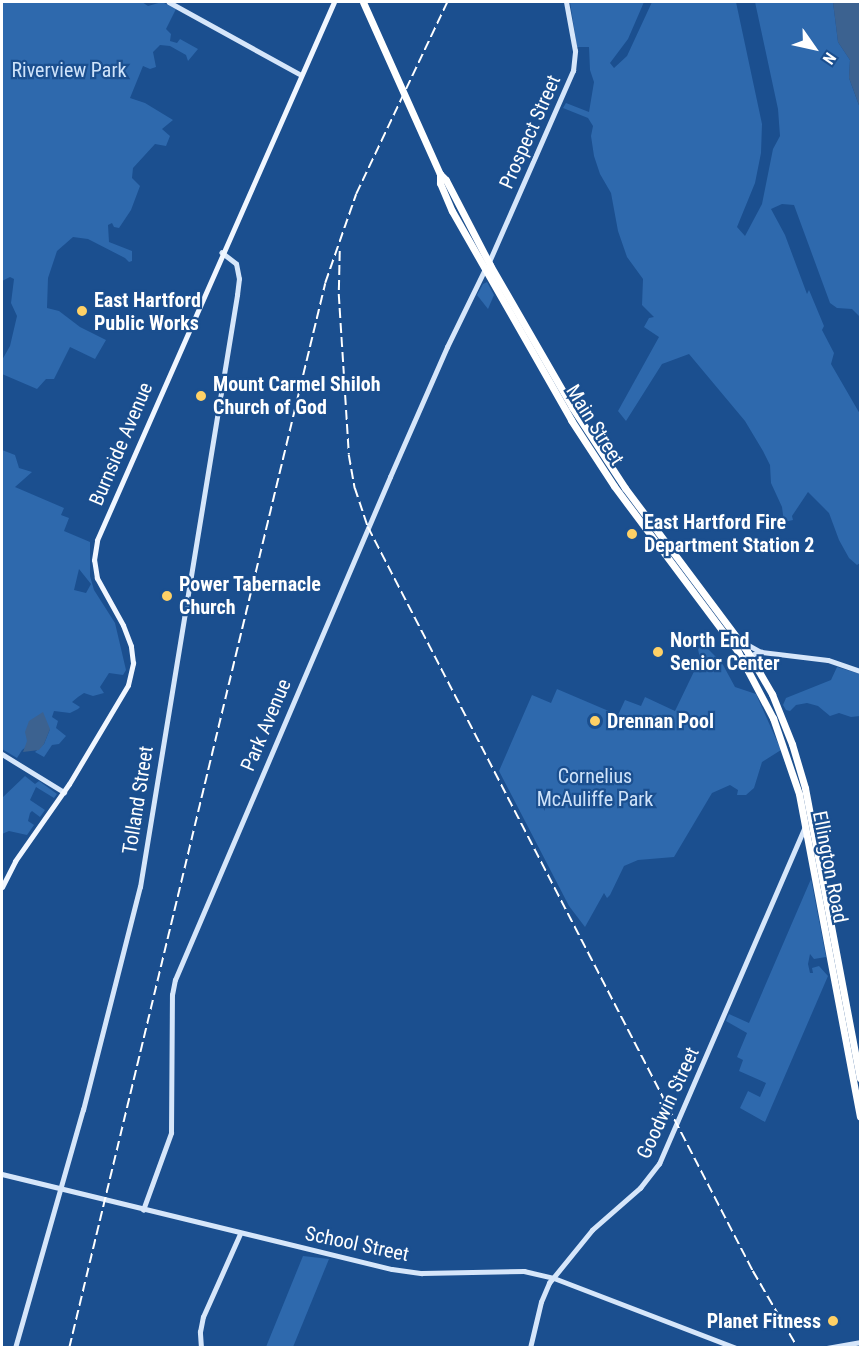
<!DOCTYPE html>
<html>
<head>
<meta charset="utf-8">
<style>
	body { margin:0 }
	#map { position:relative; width:862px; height:1349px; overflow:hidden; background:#1b4f8f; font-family:"Roboto Condensed",sans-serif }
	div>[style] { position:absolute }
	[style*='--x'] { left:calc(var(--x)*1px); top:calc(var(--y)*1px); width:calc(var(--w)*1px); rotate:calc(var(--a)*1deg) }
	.green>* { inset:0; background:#2e69ad }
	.water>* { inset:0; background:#3c6290 }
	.secondary>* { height:4.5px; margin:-2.25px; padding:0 2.25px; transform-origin:2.25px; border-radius:2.25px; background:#d6e6fa }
	.primary>* { height:5px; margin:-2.5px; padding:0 2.5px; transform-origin:2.5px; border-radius:2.5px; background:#f0f6ff }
	.highway>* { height:7px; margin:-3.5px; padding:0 3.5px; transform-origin:3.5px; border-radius:3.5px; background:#fff }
	.rail>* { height:1.5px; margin-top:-0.75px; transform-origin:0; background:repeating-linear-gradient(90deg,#fff 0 10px,transparent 0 14.5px) }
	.dots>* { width:16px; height:16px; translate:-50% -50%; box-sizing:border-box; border:3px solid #1b4f8f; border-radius:50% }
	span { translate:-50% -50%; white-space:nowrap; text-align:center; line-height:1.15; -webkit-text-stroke:4.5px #1b4f8f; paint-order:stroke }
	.park-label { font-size:20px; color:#cfe3fa }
	.street-label { font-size:20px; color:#fff }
	.poi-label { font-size:20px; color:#fff; font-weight:700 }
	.left { translate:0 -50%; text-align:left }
	.right { translate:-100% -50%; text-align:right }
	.frame { position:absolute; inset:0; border:3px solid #fff; pointer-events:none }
	.north { position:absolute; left:784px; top:18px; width:60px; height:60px; -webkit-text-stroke:4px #1b4f8f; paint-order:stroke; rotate:124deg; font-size:16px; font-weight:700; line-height:24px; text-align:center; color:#fff }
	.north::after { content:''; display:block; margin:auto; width:21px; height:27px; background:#fff; clip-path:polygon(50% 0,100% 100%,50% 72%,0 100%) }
</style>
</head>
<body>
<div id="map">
	<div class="green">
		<div style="clip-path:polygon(2px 2px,142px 2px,148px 6px,162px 2px,176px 9px,166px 29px,171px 34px,170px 41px,177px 43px,180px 39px,198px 49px,188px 61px,186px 55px,170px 46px,160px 45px,153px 52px,156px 67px,150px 69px,143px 66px,130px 98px,145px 103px,173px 120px,162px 129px,170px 136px,166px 146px,155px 144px,133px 168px,132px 178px,140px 186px,131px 210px,119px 228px,114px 227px,112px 223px,108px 225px,109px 242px,132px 251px,132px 261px,129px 262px,125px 258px,88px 239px,73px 237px,57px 251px,48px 278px,47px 308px,59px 311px,80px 327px,106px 340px,95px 359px,70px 347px,54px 379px,46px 379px,37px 389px,2px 374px,2px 360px,10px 346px,17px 316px,11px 303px,14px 279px,10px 277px,2px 281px)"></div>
		<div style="clip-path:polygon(570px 2px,644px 2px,628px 39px,610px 63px,614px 68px,627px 56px,652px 2px,736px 2px,762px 124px,761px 153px,755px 183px,737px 227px,745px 236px,762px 204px,773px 149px,780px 136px,778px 109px,755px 2px,833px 2px,838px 42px,850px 60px,849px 78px,860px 108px,860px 317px,852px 309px,837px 308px,830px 303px,794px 205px,782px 204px,771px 209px,785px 235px,807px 294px,809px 290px,824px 326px,822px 330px,834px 353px,831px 364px,860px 414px,860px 563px,857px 565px,849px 558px,839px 540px,829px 513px,808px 492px,792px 516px,793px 520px,784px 522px,782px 507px,771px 483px,770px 465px,763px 451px,745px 421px,689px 354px,662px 364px,626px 421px,618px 411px,659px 337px,644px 327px,649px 318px,654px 317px,642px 305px,643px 279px,627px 257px,618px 231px,611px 193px,600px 174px,594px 156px,591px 136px,593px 126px,588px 118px,563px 108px,566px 103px,589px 112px,594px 82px,590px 70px,589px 47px,577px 47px)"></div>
		<div style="clip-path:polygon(487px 282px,494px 295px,488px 309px,477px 295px,483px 284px)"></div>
		<div style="clip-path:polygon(evenodd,2px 450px,15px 455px,19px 468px,32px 472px,15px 487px,64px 508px,61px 515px,69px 518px,64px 531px,90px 542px,90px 576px,94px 590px,115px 623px,126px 670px,123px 675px,109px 673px,100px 687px,104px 693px,93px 696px,84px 693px,78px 697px,72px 702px,80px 707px,78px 709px,70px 713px,54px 711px,52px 717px,58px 721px,56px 728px,66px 736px,59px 744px,52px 745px,44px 757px,35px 752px,44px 744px,50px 729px,22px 750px,17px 758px,2px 749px,2px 450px,79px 569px,91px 584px,86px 593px,74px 590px,79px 569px)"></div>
		<div style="clip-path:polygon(703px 644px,722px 663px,735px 687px,756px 694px,781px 750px,762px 762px,754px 788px,746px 795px,737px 795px,738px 790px,730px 785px,712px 793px,674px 857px,638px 860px,624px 866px,610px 895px,607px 898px,604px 893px,585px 927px,569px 906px,499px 771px,532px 695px,551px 703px,557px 689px,618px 715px,625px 700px,641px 706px,645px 697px,675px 711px,700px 659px,698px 649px)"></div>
		<div style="clip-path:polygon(837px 667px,860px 674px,860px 716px,851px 717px,839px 713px,830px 716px,818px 706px,807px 703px,796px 705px,790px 711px,786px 710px,783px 705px,786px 698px,831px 680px)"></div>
		<div style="clip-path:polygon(25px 776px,35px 784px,39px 781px,57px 794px,54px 798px,36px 787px,30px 800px,45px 810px,40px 817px,32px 811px,30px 813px,28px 821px,34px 825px,27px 835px,9px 831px,2px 834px,2px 798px)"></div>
		<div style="clip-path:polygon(811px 879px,826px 957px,814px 959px,810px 954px,808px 964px,810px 973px,813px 973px,812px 968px,819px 966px,828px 976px,765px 1122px,740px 1108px,748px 1091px,760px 1097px,766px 1083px,739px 1071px,743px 1060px,737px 1057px,747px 1033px,726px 1021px,729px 1014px,749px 1023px)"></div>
		<div style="clip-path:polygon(303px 1256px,329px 1259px,293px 1347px,266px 1347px)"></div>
	</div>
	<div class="water">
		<div style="clip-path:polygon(833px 2px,860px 2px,860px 108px,849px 78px,850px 60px,838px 42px)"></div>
		<div style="clip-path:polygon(43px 712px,50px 729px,44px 744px,39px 750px,23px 752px,27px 741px,25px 732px,29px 721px)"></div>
	</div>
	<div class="secondary">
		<div style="--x:169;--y:2;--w:151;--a:28.9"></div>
		<div style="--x:489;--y:262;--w:209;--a:-66.3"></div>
		<div style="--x:573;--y:71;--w:20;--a:-84"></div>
		<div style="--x:575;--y:51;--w:50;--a:-100.4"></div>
		<div style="--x:743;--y:642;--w:21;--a:29"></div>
		<div style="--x:742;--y:658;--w:20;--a:-18"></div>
		<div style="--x:761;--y:652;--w:67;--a:6.8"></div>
		<div style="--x:828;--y:660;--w:34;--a:19"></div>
		<div style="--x:2;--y:754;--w:73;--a:31.5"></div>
		<div style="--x:2;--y:1174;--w:401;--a:13.7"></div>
		<div style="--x:392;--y:1269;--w:30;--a:8"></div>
		<div style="--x:422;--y:1273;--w:102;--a:-1.1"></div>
		<div style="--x:524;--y:1271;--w:31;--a:13"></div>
		<div style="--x:554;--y:1278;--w:195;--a:21"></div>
		<div style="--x:143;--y:1210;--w:82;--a:-70"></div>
		<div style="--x:171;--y:1133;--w:138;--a:-89.6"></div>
		<div style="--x:172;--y:995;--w:15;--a:-79"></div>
		<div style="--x:175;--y:980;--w:547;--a:-66.86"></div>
		<div style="--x:390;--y:477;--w:142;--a:-66.3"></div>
		<div style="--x:447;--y:347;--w:87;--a:-64"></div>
		<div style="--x:15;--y:1348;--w:248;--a:-74.1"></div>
		<div style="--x:83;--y:1110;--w:230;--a:-75.7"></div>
		<div style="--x:140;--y:887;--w:600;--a:-80.69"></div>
		<div style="--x:237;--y:295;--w:16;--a:-83"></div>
		<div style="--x:239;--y:279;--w:15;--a:-101"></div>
		<div style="--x:236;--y:264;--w:18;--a:-142"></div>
		<div style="--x:201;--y:1348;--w:16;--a:-94"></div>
		<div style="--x:200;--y:1332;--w:15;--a:-79"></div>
		<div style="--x:203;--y:1317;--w:91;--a:-66"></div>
		<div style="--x:530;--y:1348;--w:47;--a:-76.6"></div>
		<div style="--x:541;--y:1302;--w:21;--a:-67"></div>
		<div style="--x:549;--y:1283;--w:68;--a:-50.9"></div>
		<div style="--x:592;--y:1230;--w:64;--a:-41.2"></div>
		<div style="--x:640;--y:1188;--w:31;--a:-52"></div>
		<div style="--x:659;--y:1164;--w:367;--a:-66.6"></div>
		<div style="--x:827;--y:1348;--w:34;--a:-10"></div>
	</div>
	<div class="primary">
		<div style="--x:2;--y:887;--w:29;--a:-63"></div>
		<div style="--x:15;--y:861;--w:94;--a:-55"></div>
		<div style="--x:69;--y:784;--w:115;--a:-59.2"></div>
		<div style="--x:128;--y:685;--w:23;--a:-77"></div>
		<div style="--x:133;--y:663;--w:17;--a:-97"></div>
		<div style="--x:131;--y:646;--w:22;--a:-111"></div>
		<div style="--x:123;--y:625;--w:54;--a:-119"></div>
		<div style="--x:97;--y:578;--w:18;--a:-99"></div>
		<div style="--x:94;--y:560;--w:20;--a:-81"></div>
		<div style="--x:97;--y:540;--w:588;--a:-66.23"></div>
	</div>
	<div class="highway">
		<div style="--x:363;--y:2;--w:188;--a:65.9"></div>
		<div style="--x:440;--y:174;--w:8;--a:45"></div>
		<div style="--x:446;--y:180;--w:96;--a:62.6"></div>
		<div style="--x:490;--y:265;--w:164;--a:60"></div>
		<div style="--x:572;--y:407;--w:97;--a:56.8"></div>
		<div style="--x:625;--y:488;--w:204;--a:53.2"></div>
		<div style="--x:747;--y:651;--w:50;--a:59.8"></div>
		<div style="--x:772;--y:694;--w:54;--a:68.2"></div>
		<div style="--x:792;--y:744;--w:46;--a:73.5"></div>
		<div style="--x:805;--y:788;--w:295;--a:79.3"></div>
		<div style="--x:440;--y:174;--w:9;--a:90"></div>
		<div style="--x:440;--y:183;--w:30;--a:67"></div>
		<div style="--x:452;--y:211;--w:241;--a:60.3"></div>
		<div style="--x:571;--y:420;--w:79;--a:56.9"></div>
		<div style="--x:614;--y:486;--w:207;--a:53.2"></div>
		<div style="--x:738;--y:652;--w:75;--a:62.1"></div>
		<div style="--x:773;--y:718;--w:80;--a:71.1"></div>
		<div style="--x:799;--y:794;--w:328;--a:79.3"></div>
	</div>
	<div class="rail">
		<div style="--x:340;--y:251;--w:43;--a:91.3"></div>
		<div style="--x:339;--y:294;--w:161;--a:86.4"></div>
		<div style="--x:349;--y:455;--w:34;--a:80"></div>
		<div style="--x:355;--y:488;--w:41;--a:71.6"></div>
		<div style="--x:368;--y:527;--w:838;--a:62.64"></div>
		<div style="--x:753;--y:1271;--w:89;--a:59.7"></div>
		<div style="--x:69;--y:1348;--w:1095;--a:-76.48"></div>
		<div style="--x:325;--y:283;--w:94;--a:-70.8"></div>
		<div style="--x:356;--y:194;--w:212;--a:-64.6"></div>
	</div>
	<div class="dots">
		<div style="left:82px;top:311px;background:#ffd166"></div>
		<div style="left:201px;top:396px;background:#ffd166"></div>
		<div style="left:632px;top:534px;background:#ffd166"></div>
		<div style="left:167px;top:596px;background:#ffd166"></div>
		<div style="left:658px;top:652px;background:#ffd166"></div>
		<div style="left:595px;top:721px;background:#ffd166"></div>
		<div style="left:833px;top:1321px;background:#ffd166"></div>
	</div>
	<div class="park-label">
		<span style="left:69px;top:70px">Riverview Park</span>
		<span style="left:595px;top:788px">Cornelius<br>McAuliffe Park</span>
	</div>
	<div class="street-label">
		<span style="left:530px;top:132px;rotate:-66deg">Prospect Street</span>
		<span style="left:595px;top:425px;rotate:58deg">Main Street</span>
		<span style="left:121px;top:444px;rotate:-67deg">Burnside Avenue</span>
		<span style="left:266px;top:725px;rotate:-67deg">Park Avenue</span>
		<span style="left:138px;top:800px;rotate:-81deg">Tolland Street</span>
		<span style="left:830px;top:867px;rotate:79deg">Ellington Road</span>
		<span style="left:668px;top:1103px;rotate:-65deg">Goodwin Street</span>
		<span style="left:357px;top:1244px;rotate:12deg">School Street</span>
	</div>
	<div class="poi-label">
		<span class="left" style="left:94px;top:312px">East Hartford<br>Public Works</span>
		<span class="left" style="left:213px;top:396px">Mount Carmel Shiloh<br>Church of God</span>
		<span class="left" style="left:644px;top:534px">East Hartford Fire<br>Department Station 2</span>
		<span class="left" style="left:179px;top:596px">Power Tabernacle<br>Church</span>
		<span class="left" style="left:670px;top:652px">North End<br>Senior Center</span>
		<span class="left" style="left:607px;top:721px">Drennan Pool</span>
		<span class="right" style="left:821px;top:1321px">Planet Fitness</span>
	</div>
	<div class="frame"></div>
	<div class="north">N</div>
</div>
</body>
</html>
